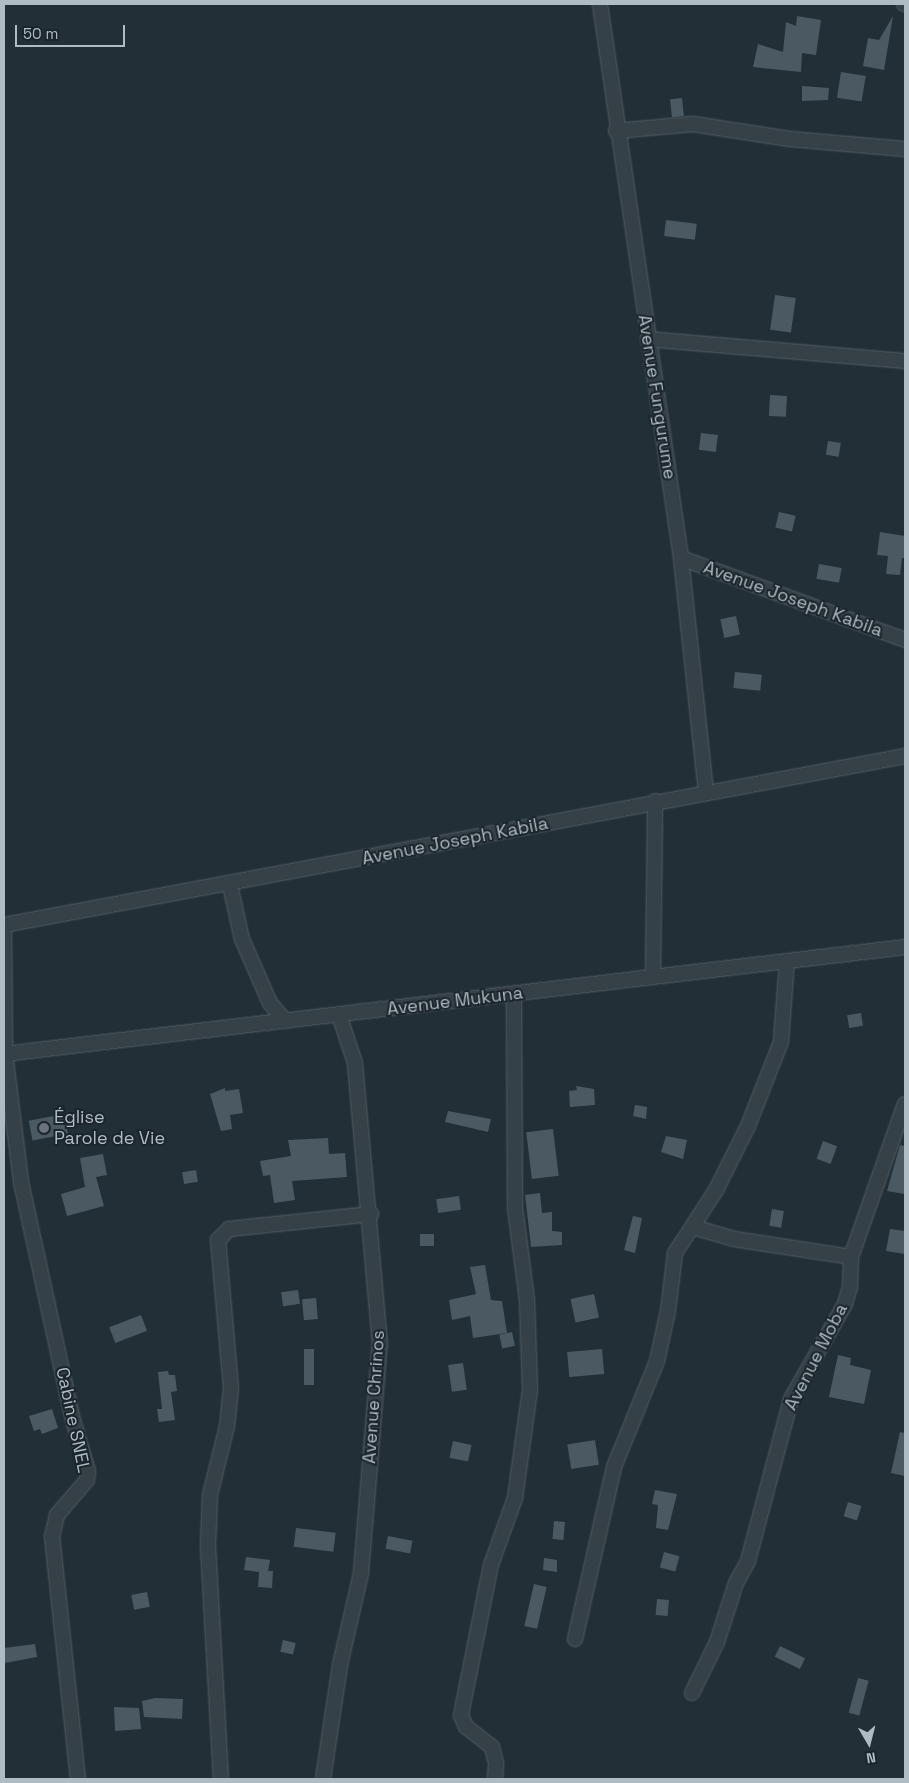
<!DOCTYPE html>
<html>
<head>
<meta charset="utf-8">
<style>
	body { margin:0 }
	#map { position:relative; width:909px; height:1783px; overflow:hidden; background:#222f36; font-family:"Space Grotesk",sans-serif }
	div>[style] { position:absolute }
	[style*='--x'] { left:calc(var(--x)*1px); top:calc(var(--y)*1px); width:calc(var(--w)*1px); rotate:calc(var(--a)*1deg) }
	.building>* { inset:0; background:#4b5a62; transform-origin:0 0 }
	.roads { filter:drop-shadow(0 0 1px #535e64) drop-shadow(0 0 1px #535e64) }
	.street>* { height:14px; margin:-7px; padding:0 7px; transform-origin:7px; border-radius:7px; background:#364047 }
	.dots>* { width:14px; height:14px; translate:-50% -50%; box-sizing:border-box; border:2px solid #1b252b; border-radius:50% }
	span { translate:-50% -50%; white-space:nowrap; text-align:center; line-height:1.15; -webkit-text-stroke:4px #1b252b; paint-order:stroke }
	.street-label { font-size:18px; color:#b0bcc3 }
	.poi-label { font-size:18px; color:#b0bcc3 }
	.left { translate:0 -50%; text-align:left }
	.frame { position:absolute; inset:0; border:5px solid #b0bcc3; pointer-events:none }
	.north { position:absolute; left:844px; top:1718px; width:50px; height:50px; -webkit-text-stroke:4px #1b252b; paint-order:stroke; rotate:172deg; font-size:14px; font-weight:700; line-height:20px; text-align:center; color:#b0bcc3 }
	.north::after { content:''; display:block; margin:auto; width:18px; height:22px; background:#b0bcc3; clip-path:polygon(50% 0,100% 100%,50% 72%,0 100%) }
	.scale { position:absolute; left:15px; top:25px; width:110px; height:22px; box-sizing:border-box; border:2px solid #b0bcc3; border-top:0; padding-left:6px; font-size:15px; line-height:18px; white-space:nowrap; color:#b0bcc3; -webkit-text-stroke:4px #1b252b; paint-order:stroke }
</style>
</head>
<body>
<div id="map">
	<div class="building">
		<div style="clip-path:polygon(797px 16px,821px 20px,816px 55px,802px 53px,801px 72px,753px 67px,758px 44px,783px 52px,786px 22px,796px 26px)"></div>
		<div style="clip-path:polygon(893px 16px,884px 70px,863px 66px,868px 38px,879px 40px)"></div>
		<div style="left:841px;top:72px;width:25px;height:26px;rotate:9deg"></div>
		<div style="clip-path:polygon(802px 86px,829px 88px,828px 100px,802px 101px)"></div>
		<div style="left:682px;top:98px;width:18px;height:12px;rotate:84deg"></div>
		<div style="left:666px;top:220px;width:31px;height:16px;rotate:7deg"></div>
		<div style="left:775px;top:295px;width:21px;height:35px;rotate:8deg"></div>
		<div style="left:770px;top:395px;width:17px;height:21px;rotate:3deg"></div>
		<div style="left:701px;top:433px;width:17px;height:17px;rotate:7deg"></div>
		<div style="left:828px;top:441px;width:13px;height:14px;rotate:9deg"></div>
		<div style="left:779px;top:512px;width:17px;height:16px;rotate:13deg"></div>
		<div style="clip-path:polygon(880px 532px,905px 536px,905px 558px,902px 558px,900px 575px,886px 574px,888px 556px,877px 555px)"></div>
		<div style="left:819px;top:564px;width:23px;height:15px;rotate:10deg"></div>
		<div style="left:736px;top:616px;width:19px;height:16px;rotate:78deg"></div>
		<div style="left:735px;top:672px;width:27px;height:16px;rotate:6deg"></div>
		<div style="left:861px;top:1013px;width:13px;height:14px;rotate:81deg"></div>
		<div style="clip-path:polygon(576px 1086px,594px 1089px,595px 1105px,570px 1107px,569px 1091px,577px 1090px)"></div>
		<div style="clip-path:polygon(225px 1088px,225px 1091px,239px 1089px,243px 1113px,230px 1115px,232px 1129px,221px 1131px,210px 1094px)"></div>
		<div style="clip-path:polygon(635px 1105px,647px 1107px,646px 1119px,633px 1116px)"></div>
		<div style="clip-path:polygon(448px 1111px,491px 1119px,488px 1132px,445px 1122px)"></div>
		<div style="left:64px;top:1114px;width:20px;height:36px;rotate:79deg"></div>
		<div style="left:553px;top:1129px;width:47px;height:27px;rotate:83deg"></div>
		<div style="clip-path:polygon(666px 1136px,687px 1140px,683px 1159px,661px 1152px)"></div>
		<div style="clip-path:polygon(328px 1138px,329px 1154px,345px 1153px,347px 1177px,292px 1181px,295px 1200px,274px 1203px,270px 1175px,263px 1176px,260px 1161px,291px 1156px,288px 1140px)"></div>
		<div style="left:823px;top:1141px;width:15px;height:19px;rotate:20deg"></div>
		<div style="clip-path:polygon(900px 1145px,905px 1146px,905px 1194px,887px 1191px)"></div>
		<div style="clip-path:polygon(103px 1154px,107px 1175px,96px 1177px,104px 1206px,67px 1216px,61px 1194px,85px 1187px,80px 1158px)"></div>
		<div style="left:196px;top:1170px;width:12px;height:14px;rotate:81deg"></div>
		<div style="clip-path:polygon(540px 1193px,542px 1213px,552px 1212px,552px 1231px,562px 1232px,562px 1245px,531px 1247px,525px 1195px)"></div>
		<div style="left:459px;top:1196px;width:14px;height:23px;rotate:82deg"></div>
		<div style="left:772px;top:1209px;width:12px;height:17px;rotate:9deg"></div>
		<div style="clip-path:polygon(633px 1216px,642px 1218px,635px 1253px,624px 1250px)"></div>
		<div style="clip-path:polygon(890px 1229px,905px 1231px,905px 1254px,886px 1251px)"></div>
		<div style="left:434px;top:1234px;width:12px;height:14px;rotate:90deg"></div>
		<div style="clip-path:polygon(485px 1265px,491px 1300px,502px 1301px,507px 1333px,473px 1338px,470px 1316px,452px 1320px,449px 1300px,476px 1294px,470px 1267px)"></div>
		<div style="left:298px;top:1290px;width:14px;height:17px;rotate:82deg"></div>
		<div style="left:594px;top:1294px;width:24px;height:24px;rotate:78deg"></div>
		<div style="left:316px;top:1298px;width:21px;height:14px;rotate:85deg"></div>
		<div style="left:141px;top:1315px;width:17px;height:34px;rotate:69deg"></div>
		<div style="left:512px;top:1332px;width:14px;height:13px;rotate:78deg"></div>
		<div style="left:304px;top:1349px;width:10px;height:36px"></div>
		<div style="left:602px;top:1349px;width:25px;height:35px;rotate:85deg"></div>
		<div style="clip-path:polygon(838px 1355px,851px 1358px,850px 1365px,871px 1370px,864px 1404px,829px 1397px)"></div>
		<div style="left:463px;top:1363px;width:27px;height:15px;rotate:82deg"></div>
		<div style="clip-path:polygon(168px 1371px,169px 1375px,175px 1375px,177px 1391px,171px 1392px,175px 1420px,159px 1422px,157px 1409px,162px 1409px,158px 1372px)"></div>
		<div style="clip-path:polygon(52px 1409px,58px 1428px,42px 1434px,40px 1429px,34px 1431px,29px 1416px)"></div>
		<div style="clip-path:polygon(900px 1432px,905px 1433px,905px 1476px,891px 1473px)"></div>
		<div style="left:595px;top:1440px;width:25px;height:28px;rotate:81deg"></div>
		<div style="left:453px;top:1441px;width:19px;height:17px;rotate:12deg"></div>
		<div style="clip-path:polygon(655px 1490px,677px 1494px,668px 1530px,656px 1528px,658px 1505px,652px 1504px)"></div>
		<div style="left:848px;top:1502px;width:14px;height:15px;rotate:17deg"></div>
		<div style="left:554px;top:1521px;width:11px;height:18px;rotate:5deg"></div>
		<div style="left:296px;top:1528px;width:40px;height:19px;rotate:7deg"></div>
		<div style="left:388px;top:1536px;width:25px;height:13px;rotate:11deg"></div>
		<div style="left:664px;top:1552px;width:16px;height:16px;rotate:15deg"></div>
		<div style="clip-path:polygon(246px 1557px,270px 1560px,268px 1571px,273px 1571px,272px 1588px,258px 1587px,259px 1572px,244px 1570px)"></div>
		<div style="clip-path:polygon(544px 1558px,557px 1560px,557px 1572px,543px 1570px)"></div>
		<div style="left:534px;top:1584px;width:13px;height:43px;rotate:13deg"></div>
		<div style="left:147px;top:1592px;width:15px;height:16px;rotate:79deg"></div>
		<div style="left:657px;top:1599px;width:12px;height:16px;rotate:5deg"></div>
		<div style="left:283px;top:1640px;width:13px;height:12px;rotate:13deg"></div>
		<div style="clip-path:polygon(35px 1644px,37px 1657px,5px 1663px,4px 1648px)"></div>
		<div style="left:780px;top:1646px;width:28px;height:12px;rotate:26deg"></div>
		<div style="left:858px;top:1678px;width:11px;height:36px;rotate:15deg"></div>
		<div style="clip-path:polygon(155px 1698px,183px 1699px,182px 1719px,144px 1717px,142px 1701px)"></div>
		<div style="clip-path:polygon(114px 1707px,139px 1708px,141px 1729px,115px 1731px)"></div>
	</div>
	<div class="roads">
		<div class="street">
			<div style="--x:600;--y:4;--w:560;--a:81.68"></div>
			<div style="--x:681;--y:558;--w:234;--a:83.9"></div>
			<div style="--x:904;--y:4;--w:1;--a:0"></div>
			<div style="--x:616;--y:131;--w:77;--a:-5.2"></div>
			<div style="--x:693;--y:124;--w:98;--a:8.8"></div>
			<div style="--x:790;--y:139;--w:115;--a:5"></div>
			<div style="--x:648;--y:339;--w:258;--a:4.9"></div>
			<div style="--x:681;--y:558;--w:239;--a:20.1"></div>
			<div style="--x:230;--y:885;--w:55;--a:77.5"></div>
			<div style="--x:242;--y:939;--w:70;--a:66.4"></div>
			<div style="--x:270;--y:1003;--w:23;--a:50"></div>
			<div style="--x:4;--y:925;--w:917;--a:-10.62"></div>
			<div style="--x:4;--y:929;--w:124;--a:89.5"></div>
			<div style="--x:5;--y:1053;--w:130;--a:82.9"></div>
			<div style="--x:21;--y:1182;--w:244;--a:77.7"></div>
			<div style="--x:73;--y:1420;--w:53;--a:73.6"></div>
			<div style="--x:88;--y:1471;--w:9;--a:96"></div>
			<div style="--x:87;--y:1480;--w:46;--a:130.6"></div>
			<div style="--x:57;--y:1515;--w:22;--a:103"></div>
			<div style="--x:52;--y:1536;--w:244;--a:83.9"></div>
			<div style="--x:653;--y:977;--w:176;--a:-89.3"></div>
			<div style="--x:4;--y:1054;--w:907;--a:-6.77"></div>
			<div style="--x:693;--y:1227;--w:43;--a:16.3"></div>
			<div style="--x:734;--y:1239;--w:118;--a:8.7"></div>
			<div style="--x:575;--y:1639;--w:176;--a:-77.2"></div>
			<div style="--x:614;--y:1467;--w:114;--a:-67.9"></div>
			<div style="--x:657;--y:1361;--w:51;--a:-77.6"></div>
			<div style="--x:668;--y:1311;--w:58;--a:-83.1"></div>
			<div style="--x:675;--y:1253;--w:75;--a:-56.9"></div>
			<div style="--x:716;--y:1190;--w:72;--a:-63.4"></div>
			<div style="--x:748;--y:1126;--w:90;--a:-68.6"></div>
			<div style="--x:781;--y:1042;--w:81;--a:-85.8"></div>
			<div style="--x:692;--y:1693;--w:57;--a:-63.9"></div>
			<div style="--x:717;--y:1642;--w:62;--a:-72.1"></div>
			<div style="--x:736;--y:1583;--w:25;--a:-61"></div>
			<div style="--x:748;--y:1561;--w:168;--a:-75.1"></div>
			<div style="--x:791;--y:1399;--w:109;--a:-60.4"></div>
			<div style="--x:845;--y:1304;--w:18;--a:-74"></div>
			<div style="--x:850;--y:1287;--w:30;--a:-88"></div>
			<div style="--x:851;--y:1257;--w:162;--a:-70.6"></div>
			<div style="--x:221;--y:1779;--w:234;--a:-93.2"></div>
			<div style="--x:208;--y:1545;--w:50;--a:-87.7"></div>
			<div style="--x:210;--y:1495;--w:71;--a:-76.2"></div>
			<div style="--x:227;--y:1426;--w:38;--a:-84"></div>
			<div style="--x:231;--y:1388;--w:149;--a:-95"></div>
			<div style="--x:218;--y:1240;--w:16;--a:-45"></div>
			<div style="--x:229;--y:1229;--w:143;--a:-6"></div>
			<div style="--x:323;--y:1779;--w:115;--a:-81.5"></div>
			<div style="--x:340;--y:1665;--w:94;--a:-77.1"></div>
			<div style="--x:361;--y:1573;--w:230;--a:-85.3"></div>
			<div style="--x:380;--y:1344;--w:282;--a:-95.1"></div>
			<div style="--x:355;--y:1063;--w:51;--a:-108.4"></div>
			<div style="--x:495;--y:1779;--w:16;--a:-86"></div>
			<div style="--x:496;--y:1763;--w:16;--a:-104"></div>
			<div style="--x:492;--y:1747;--w:33;--a:-142"></div>
			<div style="--x:466;--y:1727;--w:13;--a:-113"></div>
			<div style="--x:461;--y:1715;--w:153;--a:-78.7"></div>
			<div style="--x:491;--y:1565;--w:71;--a:-70.3"></div>
			<div style="--x:515;--y:1498;--w:109;--a:-82.1"></div>
			<div style="--x:530;--y:1390;--w:90;--a:-91.9"></div>
			<div style="--x:527;--y:1300;--w:94;--a:-97.4"></div>
			<div style="--x:515;--y:1207;--w:213;--a:-90.3"></div>
		</div>
	</div>
	<div class="dots">
		<div style="left:44px;top:1128px;background:#6b7280"></div>
	</div>
	<div class="street-label">
		<span style="left:657px;top:397px;rotate:81deg">Avenue Fungurume</span>
		<span style="left:793px;top:599px;rotate:20deg">Avenue Joseph Kabila</span>
		<span style="left:455px;top:841px;rotate:-11deg">Avenue Joseph Kabila</span>
		<span style="left:455px;top:1001px;rotate:-7deg">Avenue Mukuna</span>
		<span style="left:816px;top:1357px;rotate:-63deg">Avenue Moba</span>
		<span style="left:374px;top:1397px;rotate:-86deg">Avenue Chrinos</span>
		<span style="left:73px;top:1420px;rotate:78deg">Cabine SNEL</span>
	</div>
	<div class="poi-label">
		<span class="left" style="left:54px;top:1128px">Église<br>Parole de Vie</span>
	</div>
	<div class="frame"></div>
	<div class="north">N</div>
	<div class="scale">50 m</div>
</div>
</body>
</html>
